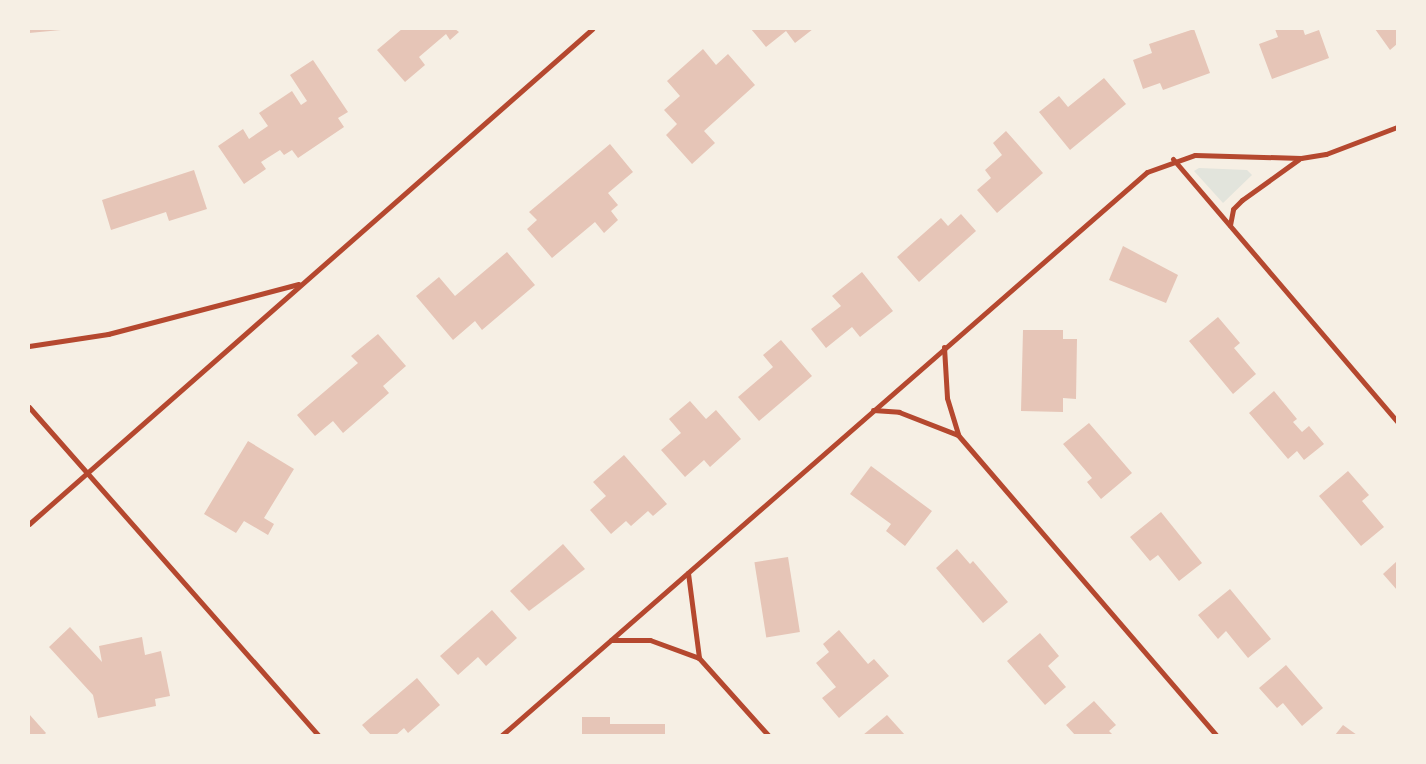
<!DOCTYPE html>
<html>
<head>
<meta charset="utf-8">
<style>
	body { margin:0 }
	#map { position:relative; width:1426px; height:764px; overflow:hidden; background:#f6efe4; font-family:"Nunito Sans",sans-serif }
	div>[style] { position:absolute }
	[style*='--x'] { left:calc(var(--x)*1px); top:calc(var(--y)*1px); width:calc(var(--w)*1px); rotate:calc(var(--a)*1deg) }
	.green>* { inset:0; background:#e2e4dc }
	.building>* { inset:0; background:#e6c5b7; transform-origin:0 0 }
	.minor>* { height:5px; margin:-2.5px; padding:0 2.5px; transform-origin:2.5px; border-radius:2.5px; background:#b5482f }
	span { translate:-50% -50%; white-space:nowrap; text-align:center; line-height:1.15; -webkit-text-stroke:4.5px #f6efe4; paint-order:stroke }
	.frame { position:absolute; inset:0; border:30px solid #f6efe4; pointer-events:none }
</style>
</head>
<body>
<div id="map">
	<div class="green">
		<div style="clip-path:polygon(1199px 168px,1247px 170px,1252px 175px,1223px 203px,1194px 171px)"></div>
	</div>
	<div class="building">
		<div style="clip-path:polygon(29px 29px,61px 29px,61px 30px,29px 33px)"></div>
		<div style="clip-path:polygon(402px 29px,455px 29px,459px 32px,450px 40px,446px 34px,419px 57px,425px 65px,405px 82px,377px 50px)"></div>
		<div style="clip-path:polygon(751px 29px,813px 29px,795px 43px,786px 31px,766px 47px)"></div>
		<div style="clip-path:polygon(1194px 29px,1210px 73px,1163px 90px,1160px 83px,1143px 89px,1133px 60px,1152px 53px,1149px 44px)"></div>
		<div style="clip-path:polygon(1275px 29px,1303px 29px,1305px 35px,1319px 30px,1329px 58px,1272px 79px,1259px 44px,1278px 37px)"></div>
		<div style="clip-path:polygon(1375px 29px,1397px 29px,1397px 44px,1390px 50px)"></div>
		<div style="clip-path:polygon(703px 49px,716px 65px,728px 54px,755px 85px,704px 131px,715px 143px,692px 164px,666px 135px,677px 124px,664px 110px,680px 96px,667px 81px)"></div>
		<div style="clip-path:polygon(313px 60px,348px 112px,338px 118px,344px 127px,298px 158px,292px 150px,284px 155px,280px 150px,261px 162px,266px 169px,244px 184px,218px 146px,243px 129px,249px 139px,268px 126px,259px 113px,292px 91px,301px 105px,307px 101px,290px 75px)"></div>
		<div style="clip-path:polygon(1104px 78px,1126px 104px,1070px 150px,1039px 112px,1059px 96px,1068px 107px)"></div>
		<div style="clip-path:polygon(1006px 131px,1043px 173px,997px 213px,977px 190px,991px 178px,985px 170px,1002px 155px,993px 143px)"></div>
		<div style="clip-path:polygon(610px 144px,633px 172px,608px 193px,618px 205px,611px 211px,618px 220px,604px 233px,595px 222px,552px 258px,527px 229px,537px 220px,529px 212px)"></div>
		<div style="clip-path:polygon(194px 170px,207px 209px,169px 221px,166px 212px,111px 230px,102px 200px)"></div>
		<div style="clip-path:polygon(961px 214px,976px 231px,919px 282px,897px 257px,941px 218px,948px 226px)"></div>
		<div style="clip-path:polygon(1123px 246px,1178px 275px,1166px 303px,1109px 280px)"></div>
		<div style="clip-path:polygon(507px 252px,535px 285px,482px 330px,475px 321px,453px 340px,416px 296px,439px 277px,455px 296px)"></div>
		<div style="clip-path:polygon(862px 272px,893px 311px,860px 337px,852px 327px,826px 348px,811px 329px,841px 306px,832px 296px)"></div>
		<div style="clip-path:polygon(1218px 317px,1240px 343px,1234px 348px,1256px 374px,1233px 394px,1189px 341px)"></div>
		<div style="clip-path:polygon(1023px 330px,1063px 330px,1063px 339px,1077px 339px,1076px 399px,1063px 398px,1063px 412px,1021px 411px)"></div>
		<div style="clip-path:polygon(378px 334px,406px 366px,383px 386px,389px 393px,343px 433px,333px 421px,315px 436px,297px 415px,358px 363px,351px 356px)"></div>
		<div style="clip-path:polygon(781px 340px,812px 376px,759px 421px,738px 397px,773px 367px,763px 355px)"></div>
		<div style="clip-path:polygon(1274px 391px,1297px 419px,1293px 422px,1302px 432px,1309px 426px,1324px 444px,1304px 460px,1297px 451px,1288px 459px,1249px 413px)"></div>
		<div style="clip-path:polygon(690px 401px,706px 419px,716px 410px,741px 439px,710px 467px,704px 460px,685px 477px,661px 450px,681px 433px,669px 419px)"></div>
		<div style="clip-path:polygon(1089px 423px,1132px 473px,1101px 499px,1087px 482px,1092px 478px,1063px 444px)"></div>
		<div style="clip-path:polygon(248px 441px,294px 469px,264px 518px,274px 524px,268px 535px,244px 521px,236px 533px,204px 514px)"></div>
		<div style="clip-path:polygon(624px 455px,667px 504px,653px 516px,648px 511px,631px 526px,626px 521px,611px 534px,590px 510px,606px 496px,593px 482px)"></div>
		<div style="clip-path:polygon(871px 466px,932px 511px,905px 546px,886px 531px,891px 524px,850px 494px)"></div>
		<div style="clip-path:polygon(1348px 471px,1369px 495px,1362px 501px,1384px 527px,1361px 546px,1319px 496px)"></div>
		<div style="clip-path:polygon(1161px 512px,1202px 563px,1179px 581px,1158px 555px,1150px 561px,1130px 537px)"></div>
		<div style="clip-path:polygon(563px 544px,585px 569px,529px 611px,510px 591px)"></div>
		<div style="clip-path:polygon(957px 549px,970px 564px,973px 561px,1008px 602px,983px 623px,936px 568px)"></div>
		<div style="left:788px;top:557px;width:76px;height:34px;rotate:81deg"></div>
		<div style="clip-path:polygon(1397px 561px,1397px 590px,1383px 574px)"></div>
		<div style="clip-path:polygon(1230px 589px,1271px 639px,1248px 658px,1226px 631px,1218px 639px,1198px 615px)"></div>
		<div style="clip-path:polygon(492px 610px,517px 638px,486px 666px,478px 657px,458px 675px,440px 656px)"></div>
		<div style="clip-path:polygon(70px 627px,102px 662px,99px 646px,142px 637px,145px 655px,161px 651px,170px 696px,155px 699px,156px 706px,98px 718px,93px 695px,49px 647px)"></div>
		<div style="clip-path:polygon(839px 630px,868px 664px,874px 659px,889px 676px,839px 718px,822px 698px,836px 687px,816px 663px,829px 652px,823px 644px)"></div>
		<div style="clip-path:polygon(1040px 633px,1059px 656px,1048px 666px,1066px 687px,1045px 705px,1007px 661px)"></div>
		<div style="clip-path:polygon(1286px 665px,1323px 708px,1302px 726px,1283px 703px,1277px 708px,1259px 688px)"></div>
		<div style="clip-path:polygon(417px 678px,440px 705px,408px 733px,404px 728px,396px 735px,371px 735px,362px 725px)"></div>
		<div style="clip-path:polygon(1094px 701px,1116px 725px,1109px 731px,1113px 735px,1075px 735px,1066px 725px)"></div>
		<div style="clip-path:polygon(29px 714px,46px 733px,44px 735px,29px 735px)"></div>
		<div style="clip-path:polygon(887px 715px,905px 735px,863px 735px)"></div>
		<div style="clip-path:polygon(582px 717px,610px 717px,610px 724px,665px 724px,665px 735px,582px 735px)"></div>
		<div style="clip-path:polygon(1343px 725px,1357px 735px,1335px 735px)"></div>
	</div>
	<div class="minor">
		<div style="--x:1173;--y:159;--w:345;--a:49.5"></div>
		<div style="--x:1230;--y:225;--w:16;--a:-79"></div>
		<div style="--x:1233;--y:209;--w:13;--a:-45"></div>
		<div style="--x:1242;--y:200;--w:70;--a:-35.7"></div>
		<div style="--x:29;--y:346;--w:80;--a:-8.6"></div>
		<div style="--x:108;--y:334;--w:197;--a:-14.7"></div>
		<div style="--x:944;--y:347;--w:51;--a:86.6"></div>
		<div style="--x:947;--y:398;--w:39;--a:73"></div>
		<div style="--x:29;--y:407;--w:437;--a:48.6"></div>
		<div style="--x:873;--y:410;--w:26;--a:4"></div>
		<div style="--x:899;--y:412;--w:63;--a:21.3"></div>
		<div style="--x:958;--y:435;--w:396;--a:49.3"></div>
		<div style="--x:29;--y:524;--w:750;--a:-41.32"></div>
		<div style="--x:688;--y:573;--w:86;--a:82.6"></div>
		<div style="--x:699;--y:658;--w:103;--a:48.1"></div>
		<div style="--x:611;--y:640;--w:39;--a:0"></div>
		<div style="--x:650;--y:640;--w:52;--a:20.2"></div>
		<div style="--x:502;--y:735;--w:856;--a:-41.12"></div>
		<div style="--x:1147;--y:172;--w:51;--a:-19.5"></div>
		<div style="--x:1195;--y:155;--w:106;--a:1.6"></div>
		<div style="--x:1301;--y:158;--w:25;--a:-9"></div>
		<div style="--x:1326;--y:154;--w:76;--a:-20.8"></div>
	</div>
	<div class="frame"></div>
</div>
</body>
</html>
